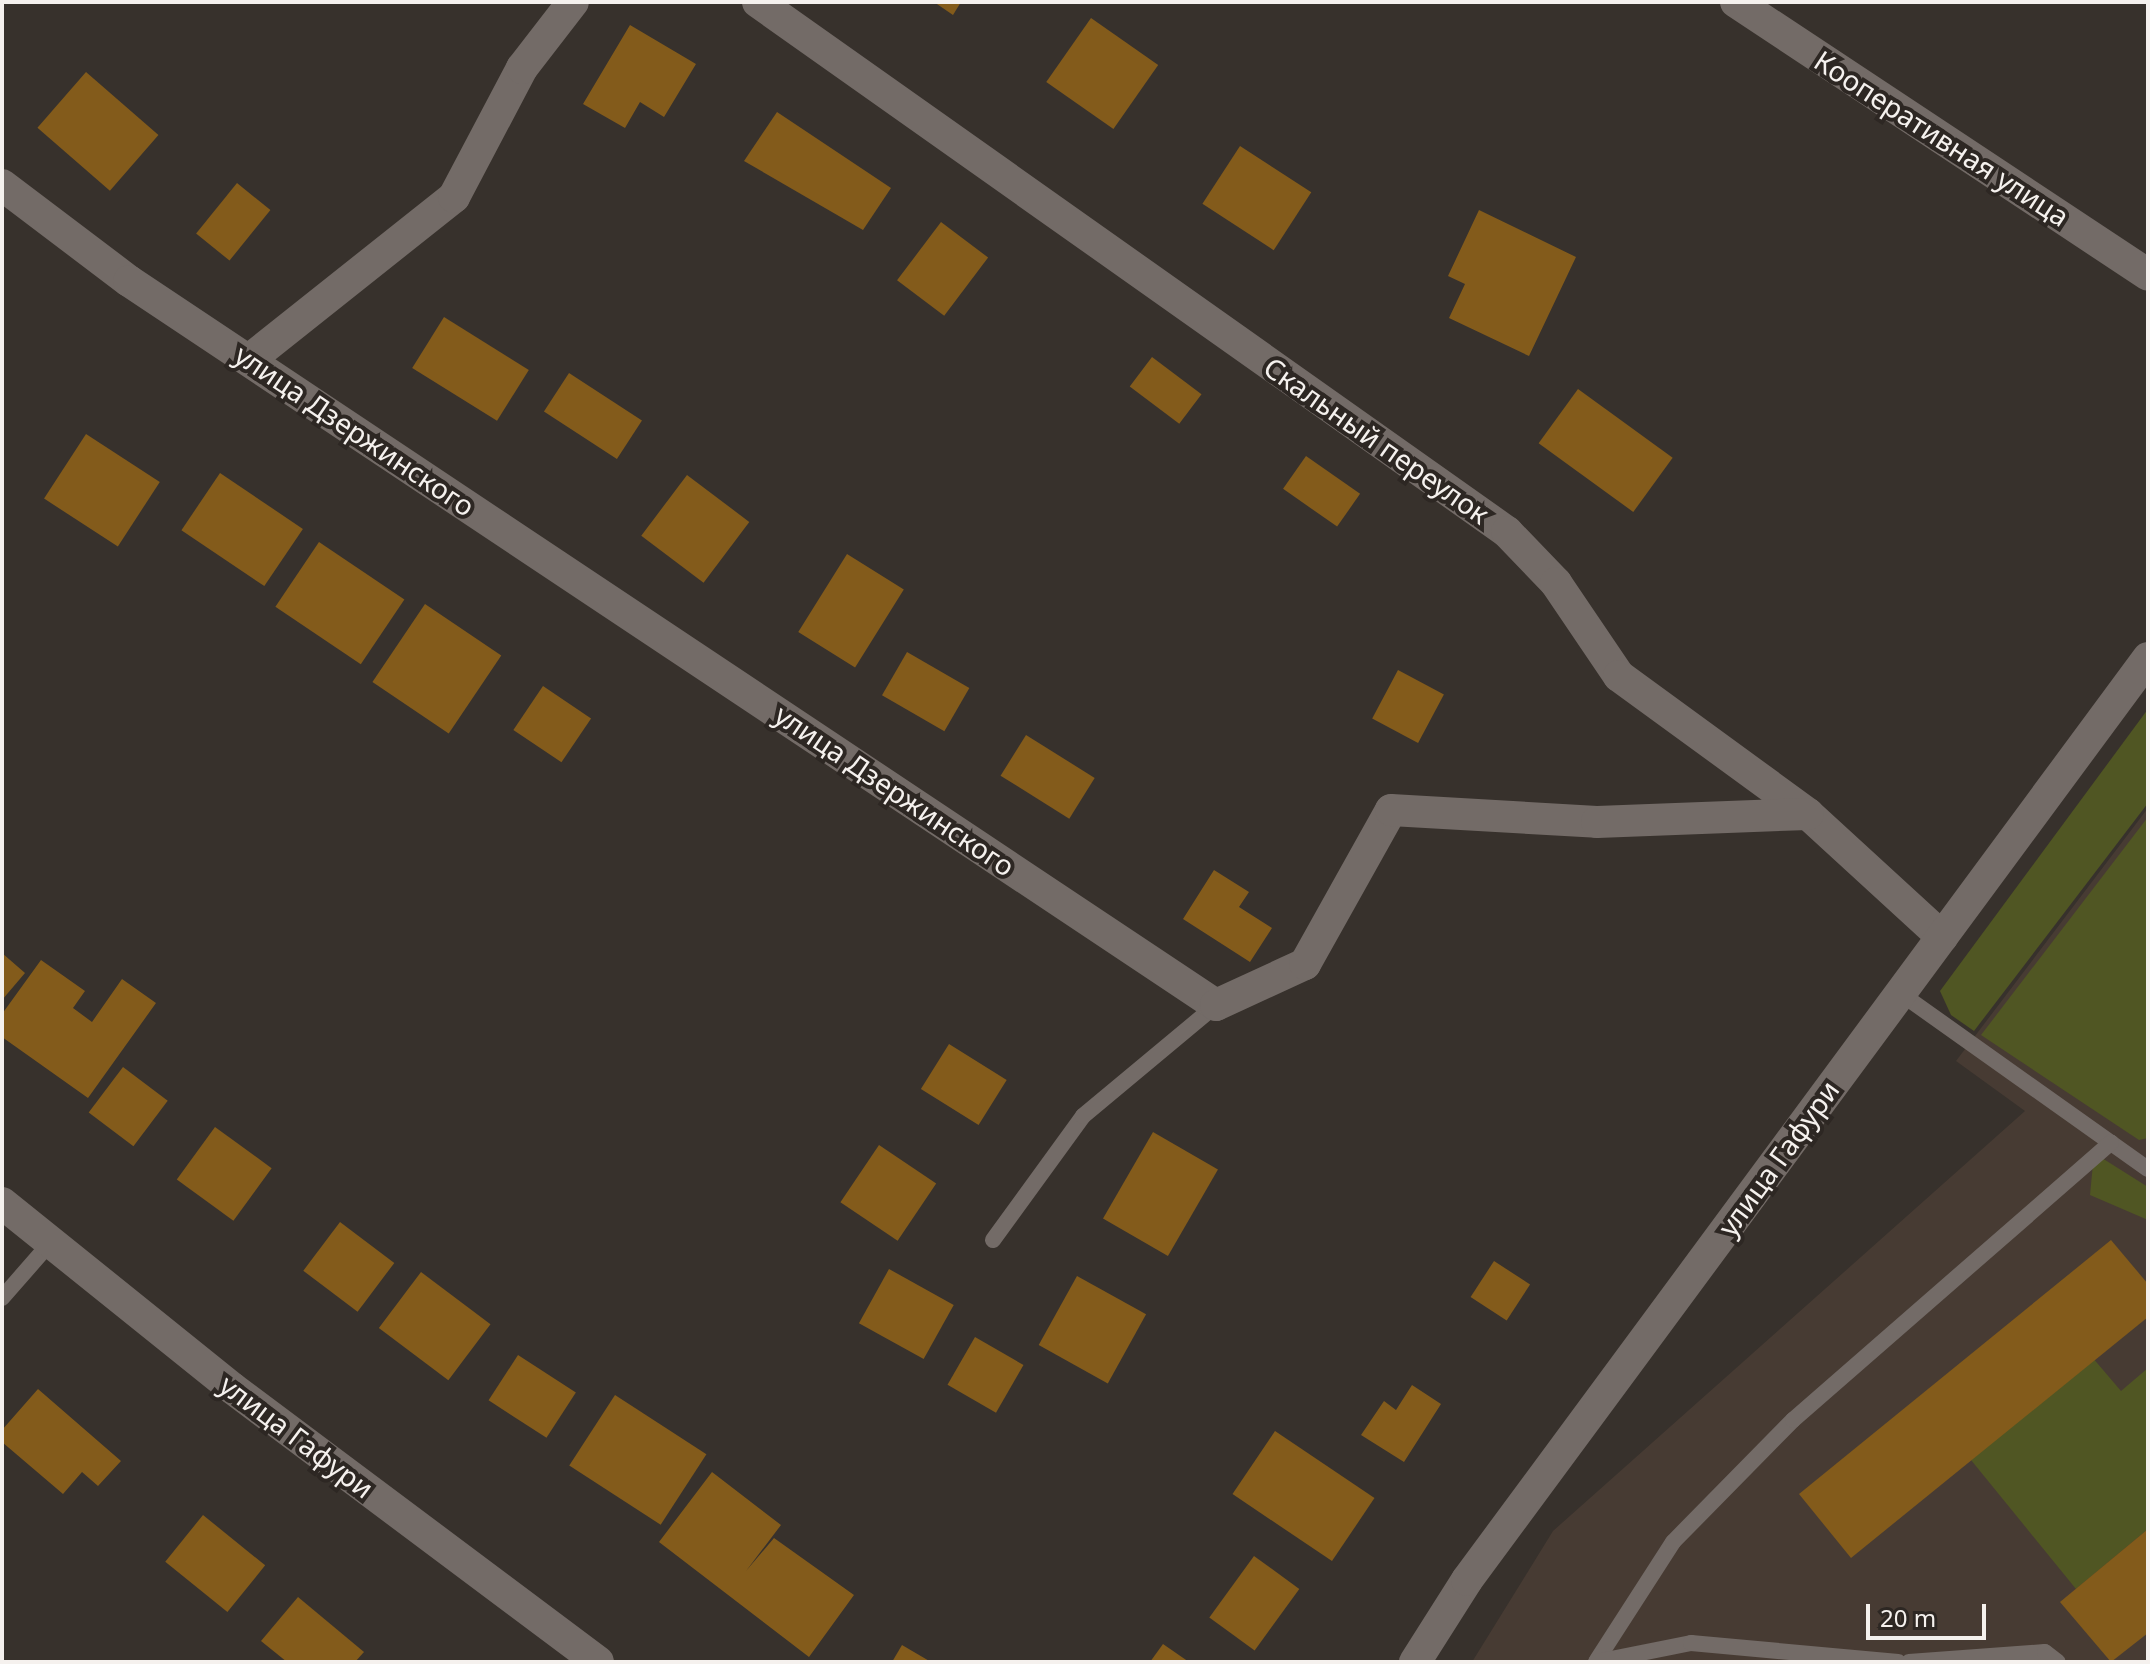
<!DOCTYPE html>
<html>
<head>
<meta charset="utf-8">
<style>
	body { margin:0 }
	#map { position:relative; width:2150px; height:1664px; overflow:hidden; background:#37312c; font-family:"Noto Sans",sans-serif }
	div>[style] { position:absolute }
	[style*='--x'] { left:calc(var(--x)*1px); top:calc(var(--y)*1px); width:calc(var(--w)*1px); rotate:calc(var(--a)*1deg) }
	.built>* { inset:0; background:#473b33 }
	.green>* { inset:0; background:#505623 }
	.building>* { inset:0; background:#835b1b; transform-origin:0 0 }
	.lane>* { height:16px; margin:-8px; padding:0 8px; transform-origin:8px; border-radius:8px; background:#736b67 }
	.street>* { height:32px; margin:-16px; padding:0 16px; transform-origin:16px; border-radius:16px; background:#736b67 }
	span { translate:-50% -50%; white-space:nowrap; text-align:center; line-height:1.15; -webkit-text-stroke:8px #2d2723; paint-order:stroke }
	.street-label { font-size:28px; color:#f5f1ee }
	.frame { position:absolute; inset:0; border:4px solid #f5f1ee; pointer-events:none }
	.scale { position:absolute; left:1866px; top:1604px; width:120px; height:36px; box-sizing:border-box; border:4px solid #f5f1ee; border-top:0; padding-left:10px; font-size:24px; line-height:28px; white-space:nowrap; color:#f5f1ee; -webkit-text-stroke:6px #2d2723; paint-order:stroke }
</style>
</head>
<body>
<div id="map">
	<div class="built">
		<div style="clip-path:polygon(2148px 808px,2148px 1662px,1472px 1662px,1553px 1531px,2025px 1111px,1956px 1061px)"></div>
	</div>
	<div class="green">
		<div style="clip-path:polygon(2148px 709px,2148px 803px,1974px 1031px,1951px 1015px,1940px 991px)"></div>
		<div style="clip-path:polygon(2148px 817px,2148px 1138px,2139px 1140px,1981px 1035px)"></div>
		<div style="clip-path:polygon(2094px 1153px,2148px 1187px,2148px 1220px,2090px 1195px)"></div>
		<div style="clip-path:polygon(2092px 1357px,2121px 1391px,2148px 1368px,2148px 1529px,2076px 1589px,1971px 1460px)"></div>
	</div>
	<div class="building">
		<div style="clip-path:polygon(934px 2px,961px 2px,953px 15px)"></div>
		<div style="left:1091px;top:18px;width:82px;height:78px;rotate:35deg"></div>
		<div style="clip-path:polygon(630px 25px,696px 64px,664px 117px,640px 102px,625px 128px,583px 104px)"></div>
		<div style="left:86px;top:72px;width:96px;height:74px;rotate:41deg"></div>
		<div style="clip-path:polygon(777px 112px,891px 188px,863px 230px,744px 161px)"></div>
		<div style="left:1240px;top:146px;width:85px;height:69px;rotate:33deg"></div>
		<div style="left:237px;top:183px;width:43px;height:65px;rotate:39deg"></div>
		<div style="clip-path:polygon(1479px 210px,1576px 257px,1529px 356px,1449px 318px,1465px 284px,1448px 276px)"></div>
		<div style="left:941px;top:222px;width:59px;height:73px;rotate:37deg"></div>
		<div style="left:444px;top:317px;width:100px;height:60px;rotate:32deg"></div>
		<div style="left:1152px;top:357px;width:62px;height:37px;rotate:37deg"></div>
		<div style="left:569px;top:373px;width:87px;height:46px;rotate:33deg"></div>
		<div style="left:1578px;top:389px;width:117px;height:67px;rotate:36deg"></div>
		<div style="left:86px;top:434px;width:88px;height:77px;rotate:33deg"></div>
		<div style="left:1306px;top:456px;width:66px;height:40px;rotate:35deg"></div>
		<div style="left:220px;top:473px;width:100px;height:69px;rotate:34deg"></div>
		<div style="left:687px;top:475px;width:78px;height:76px;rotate:37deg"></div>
		<div style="left:319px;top:542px;width:103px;height:78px;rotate:34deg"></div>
		<div style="left:847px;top:554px;width:67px;height:92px;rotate:32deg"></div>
		<div style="left:425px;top:604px;width:92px;height:94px;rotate:34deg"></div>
		<div style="left:907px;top:652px;width:72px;height:50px;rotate:30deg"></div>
		<div style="left:1398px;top:670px;width:52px;height:55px;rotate:28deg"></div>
		<div style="left:543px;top:686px;width:58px;height:53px;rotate:34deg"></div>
		<div style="left:1026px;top:735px;width:81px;height:48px;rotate:32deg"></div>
		<div style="clip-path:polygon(1214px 870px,1249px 892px,1239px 907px,1272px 928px,1250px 962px,1183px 919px)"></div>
		<div style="clip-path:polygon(2px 953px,25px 973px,2px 1000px)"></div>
		<div style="clip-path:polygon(41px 960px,85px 991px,73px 1008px,92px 1022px,122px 979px,156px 1003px,88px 1098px,2px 1037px,2px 1014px)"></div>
		<div style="left:949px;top:1044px;width:68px;height:53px;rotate:32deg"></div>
		<div style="left:123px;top:1067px;width:56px;height:57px;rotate:37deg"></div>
		<div style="left:215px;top:1127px;width:70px;height:65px;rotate:36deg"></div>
		<div style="left:1153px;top:1132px;width:75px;height:100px;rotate:30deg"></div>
		<div style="left:879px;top:1145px;width:69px;height:69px;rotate:34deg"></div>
		<div style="left:340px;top:1222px;width:68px;height:61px;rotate:37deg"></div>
		<div style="clip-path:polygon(2111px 1240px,2148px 1284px,2148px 1317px,1851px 1558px,1799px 1494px)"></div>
		<div style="left:1494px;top:1261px;width:43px;height:43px;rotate:33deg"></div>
		<div style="left:889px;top:1269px;width:74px;height:62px;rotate:29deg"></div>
		<div style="left:421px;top:1272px;width:87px;height:70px;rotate:37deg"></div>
		<div style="left:1077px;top:1276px;width:79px;height:79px;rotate:29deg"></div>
		<div style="left:975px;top:1337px;width:56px;height:55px;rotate:30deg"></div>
		<div style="left:518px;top:1355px;width:69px;height:54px;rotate:33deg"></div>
		<div style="clip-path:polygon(1412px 1385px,1441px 1404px,1404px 1462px,1361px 1435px,1384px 1401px,1396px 1410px)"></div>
		<div style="clip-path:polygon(38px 1389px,121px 1461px,98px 1486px,82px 1472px,63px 1494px,2px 1442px,2px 1430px)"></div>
		<div style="left:615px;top:1395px;width:109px;height:84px;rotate:33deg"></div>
		<div style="left:1275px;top:1431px;width:120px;height:76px;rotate:34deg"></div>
		<div style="clip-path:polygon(712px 1472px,781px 1525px,746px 1571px,774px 1538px,854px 1595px,809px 1657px,659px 1542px)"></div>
		<div style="left:203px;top:1515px;width:80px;height:60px;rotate:39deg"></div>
		<div style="clip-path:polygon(2148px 1529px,2148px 1633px,2111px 1662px,2060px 1602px)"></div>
		<div style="left:1254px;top:1556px;width:56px;height:76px;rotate:36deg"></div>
		<div style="clip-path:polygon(298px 1597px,364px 1652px,355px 1662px,287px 1662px,261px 1641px)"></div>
		<div style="clip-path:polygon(1163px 1644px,1189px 1662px,1150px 1662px)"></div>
		<div style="clip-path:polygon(902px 1645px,931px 1662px,892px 1662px)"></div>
	</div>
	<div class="lane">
		<div style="--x:1900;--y:993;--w:304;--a:35.4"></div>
		<div style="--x:993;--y:1240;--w:153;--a:-54"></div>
		<div style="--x:1083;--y:1116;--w:173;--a:-39.8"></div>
		<div style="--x:2;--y:1298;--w:74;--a:-48.8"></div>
		<div style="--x:1597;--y:1660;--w:140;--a:-57.2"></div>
		<div style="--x:1673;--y:1542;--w:171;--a:-45.5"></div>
		<div style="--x:1793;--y:1420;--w:422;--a:-41.1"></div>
		<div style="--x:1596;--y:1662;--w:97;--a:-11.3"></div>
		<div style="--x:1691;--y:1643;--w:208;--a:5.2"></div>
		<div style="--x:1909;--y:1662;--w:136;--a:-4.2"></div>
		<div style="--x:2045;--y:1652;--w:16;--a:38"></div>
	</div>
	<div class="street">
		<div style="--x:758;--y:2;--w:918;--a:35.28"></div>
		<div style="--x:1507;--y:532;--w:71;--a:46.1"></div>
		<div style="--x:1556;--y:583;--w:112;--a:55.9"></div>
		<div style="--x:1619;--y:676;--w:234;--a:36.1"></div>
		<div style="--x:1808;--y:814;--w:182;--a:42.5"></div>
		<div style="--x:1736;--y:2;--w:494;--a:33.5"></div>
		<div style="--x:2;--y:185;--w:159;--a:37.1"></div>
		<div style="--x:129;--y:281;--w:1306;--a:33.67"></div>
		<div style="--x:1216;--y:1005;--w:98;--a:-24.7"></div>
		<div style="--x:1305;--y:964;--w:176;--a:-60.8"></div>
		<div style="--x:1391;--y:810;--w:206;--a:3.3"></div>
		<div style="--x:1597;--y:822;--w:211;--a:-2.2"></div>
		<div style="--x:249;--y:360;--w:262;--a:-38.5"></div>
		<div style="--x:454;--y:197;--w:146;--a:-62.2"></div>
		<div style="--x:522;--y:68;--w:83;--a:-52.3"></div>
		<div style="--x:2;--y:1203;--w:295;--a:38.8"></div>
		<div style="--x:232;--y:1388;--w:457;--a:36.8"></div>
		<div style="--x:1415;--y:1662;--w:97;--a:-57.6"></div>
		<div style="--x:1467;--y:1580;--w:1146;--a:-53.55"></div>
	</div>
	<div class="street-label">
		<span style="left:1942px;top:138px;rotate:33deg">Кооперативная улица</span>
		<span style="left:355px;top:430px;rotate:34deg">улица Дзержинского</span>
		<span style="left:1377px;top:440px;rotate:35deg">Скальный переулок</span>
		<span style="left:895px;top:790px;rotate:34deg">улица Дзержинского</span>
		<span style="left:1778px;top:1158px;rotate:-54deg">улица Гафури</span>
		<span style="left:297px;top:1436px;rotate:37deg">улица Гафури</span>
	</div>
	<div class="frame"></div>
	<div class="scale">20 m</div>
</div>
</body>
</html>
